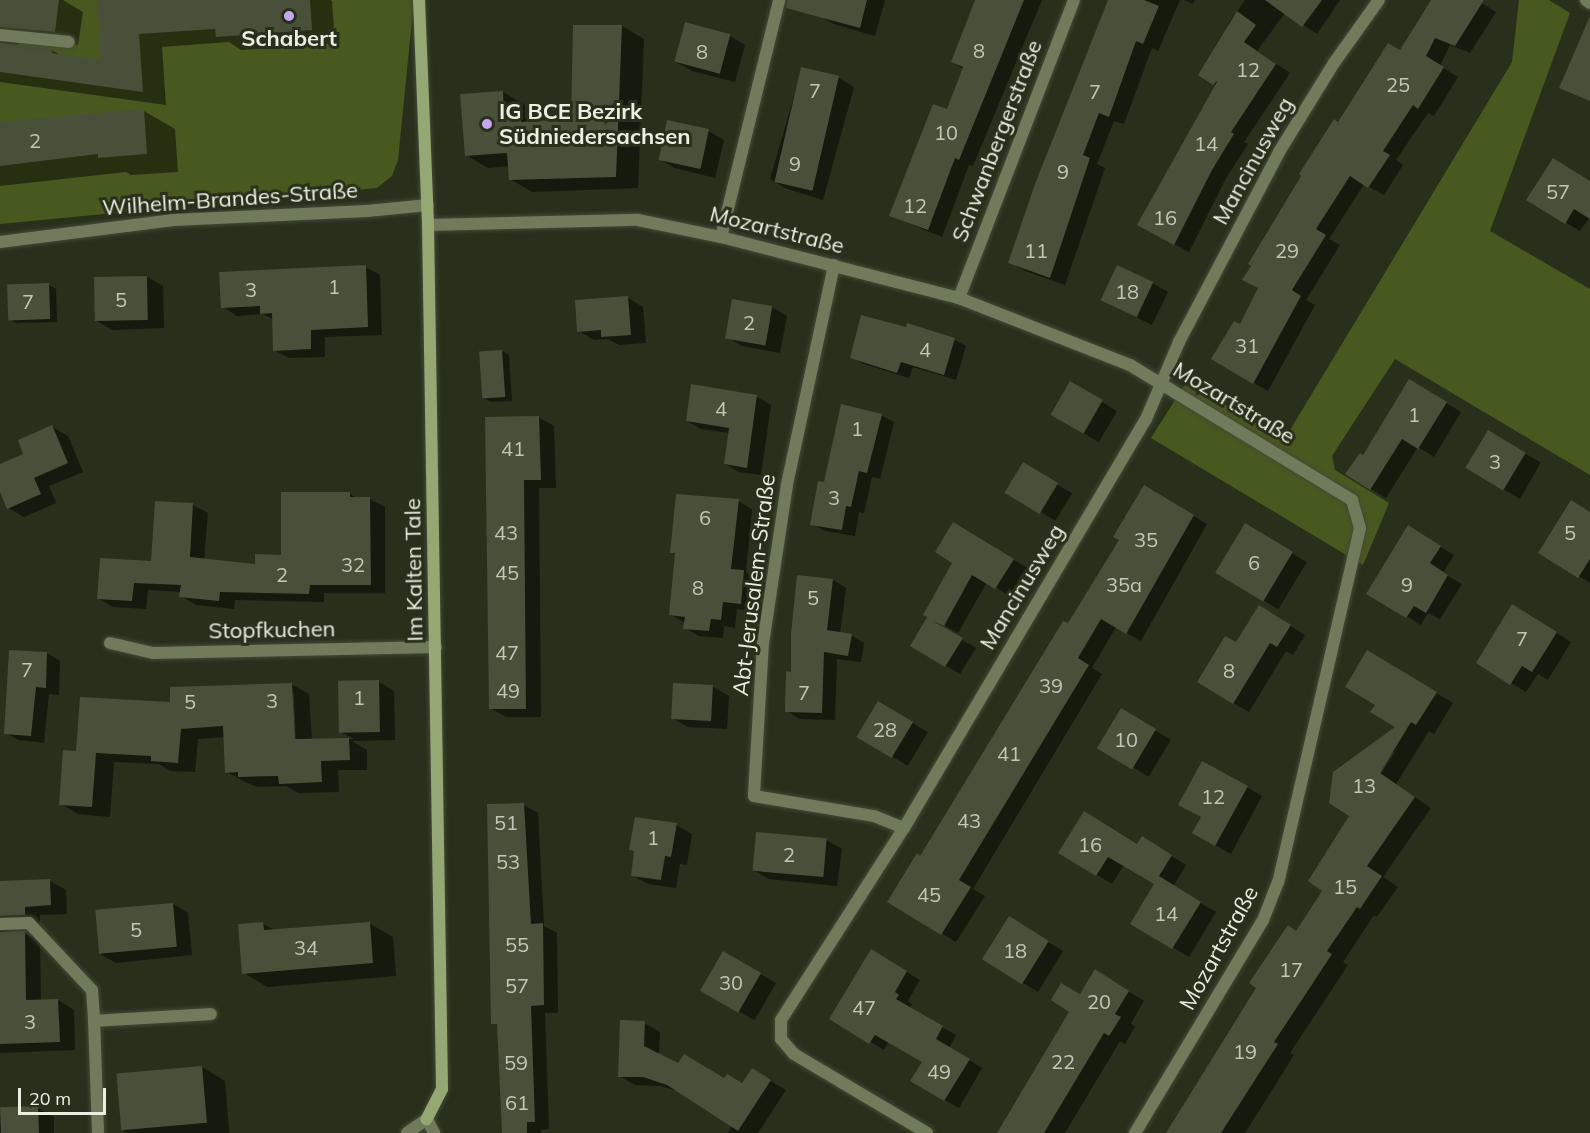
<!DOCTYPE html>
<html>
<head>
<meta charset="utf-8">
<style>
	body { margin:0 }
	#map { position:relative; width:1590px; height:1133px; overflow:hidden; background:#282f1b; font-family:Mulish,sans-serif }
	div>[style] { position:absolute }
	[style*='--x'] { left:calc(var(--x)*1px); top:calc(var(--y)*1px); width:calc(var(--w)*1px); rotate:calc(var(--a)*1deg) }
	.green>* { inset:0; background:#48591f }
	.shadow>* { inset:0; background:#0007; transform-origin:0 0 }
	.building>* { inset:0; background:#485039; transform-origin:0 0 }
	.roads { filter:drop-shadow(0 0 2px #434a37) drop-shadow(0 0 2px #434a37) }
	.lane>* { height:12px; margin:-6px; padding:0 6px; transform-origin:6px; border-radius:6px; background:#6f7b5b }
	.street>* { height:12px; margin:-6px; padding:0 6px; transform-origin:6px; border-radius:6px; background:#6f7b5b }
	.secondary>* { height:12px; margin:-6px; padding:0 6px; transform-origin:6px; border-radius:6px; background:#95a874 }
	.dots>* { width:16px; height:16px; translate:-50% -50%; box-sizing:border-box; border:3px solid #282f1b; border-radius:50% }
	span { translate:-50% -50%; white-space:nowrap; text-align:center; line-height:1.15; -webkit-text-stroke:6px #282f1b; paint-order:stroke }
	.number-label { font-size:20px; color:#c2c7b8 }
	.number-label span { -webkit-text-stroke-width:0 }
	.poi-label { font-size:22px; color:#eaefe2; font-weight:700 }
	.left { translate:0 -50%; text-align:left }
	.street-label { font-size:22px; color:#eaefe2 }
	.scale { position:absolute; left:18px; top:1088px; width:88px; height:27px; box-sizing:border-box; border:3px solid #eaefe2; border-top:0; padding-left:8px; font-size:18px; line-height:21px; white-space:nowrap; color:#eaefe2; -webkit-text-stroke:4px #282f1b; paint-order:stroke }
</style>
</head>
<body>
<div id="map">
	<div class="green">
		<div style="clip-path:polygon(0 0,414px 0,398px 160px,392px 176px,377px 188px,0 224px)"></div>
		<div style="clip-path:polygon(1519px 0,1549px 0,1570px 13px,1490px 231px,1590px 289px,1590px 475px,1395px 359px,1332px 456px,1335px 470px,1389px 503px,1363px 565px,1151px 438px,1187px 381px,1284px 440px,1512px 62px)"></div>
	</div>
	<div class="shadow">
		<div style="clip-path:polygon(0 0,63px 0,83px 12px,78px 45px,25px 40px,16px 46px,52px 50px,62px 56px,103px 61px,116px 0,330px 0,332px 1px,335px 43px,241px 50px,229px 42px,162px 47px,166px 105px,0 82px)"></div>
		<div style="clip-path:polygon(823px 0,885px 0,875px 36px,834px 24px,818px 15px)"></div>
		<div style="clip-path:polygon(988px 0,1042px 0,973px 166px,969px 165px,942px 237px,891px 216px,948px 111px,964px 69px,952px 62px)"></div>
		<div style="clip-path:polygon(1110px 0,1180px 0,1158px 51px,1152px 48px,1124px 124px,1114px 121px,1097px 164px,1105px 168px,1065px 285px,1025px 271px,1010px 262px)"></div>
		<div style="clip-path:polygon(1184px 0,1195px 0,1193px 4px)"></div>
		<div style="clip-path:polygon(1245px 0,1340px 0,1317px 34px,1285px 13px,1257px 51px,1290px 73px,1244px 142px,1248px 144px,1226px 178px,1189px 252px,1153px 233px,1216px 85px,1200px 75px,1230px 25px,1228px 24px)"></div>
		<div style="clip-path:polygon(1432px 0,1477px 0,1496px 12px,1470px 53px,1450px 45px,1440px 66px,1458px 77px,1434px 116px,1428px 113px,1396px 160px,1403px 165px,1384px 195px,1364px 184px,1329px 239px,1340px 245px,1306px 300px,1315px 305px,1268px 391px,1213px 359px,1241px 326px,1339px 124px,1400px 52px)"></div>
		<div style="clip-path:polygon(686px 24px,730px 36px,745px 45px,735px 82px,692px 71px,676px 62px)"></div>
		<div style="clip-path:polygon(622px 26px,644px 39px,638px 188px,532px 192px,510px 179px,510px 166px,488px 168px,466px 155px,503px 92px,525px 105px,525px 118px,534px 123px,573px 120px)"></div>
		<div style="clip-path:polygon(802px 69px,839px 78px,854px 87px,823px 200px,785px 188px,770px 179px)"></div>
		<div style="clip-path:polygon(144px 111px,175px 129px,178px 172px,131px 175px,126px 172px,0 186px,0 124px)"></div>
		<div style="clip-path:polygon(708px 131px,724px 140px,715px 178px,675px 168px,659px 159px)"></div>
		<div style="clip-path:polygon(1590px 182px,1590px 217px,1580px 231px,1528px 200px)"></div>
		<div style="clip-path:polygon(365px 267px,380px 275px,382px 335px,325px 337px,325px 357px,289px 358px,274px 350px,274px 320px,263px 314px,237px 316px,223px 307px)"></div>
		<div style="clip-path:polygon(147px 277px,163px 286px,164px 328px,112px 330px,97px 321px,96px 279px)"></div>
		<div style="clip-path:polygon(1152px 283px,1168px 292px,1152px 325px,1118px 308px)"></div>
		<div style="clip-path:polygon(49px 285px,56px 289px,57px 322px,16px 323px,9px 319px)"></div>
		<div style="clip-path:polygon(628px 298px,643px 307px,646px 343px,619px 345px,608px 339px,594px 340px,579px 331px)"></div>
		<div style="clip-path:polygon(772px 307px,787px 316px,780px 353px,742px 346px,727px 337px)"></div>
		<div style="clip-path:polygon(908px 325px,955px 340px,966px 346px,956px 380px,913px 367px,909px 378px,864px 364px,852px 357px,907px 328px)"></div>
		<div style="clip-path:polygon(502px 351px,509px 355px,512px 401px,491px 402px,483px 398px)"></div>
		<div style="left:1070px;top:383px;width:55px;height:36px;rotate:31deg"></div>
		<div style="clip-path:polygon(693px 386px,757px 397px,771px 405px,761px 475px,739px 472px,725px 464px,730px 433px,701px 429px,687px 421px)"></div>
		<div style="clip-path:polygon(1425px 390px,1461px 412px,1434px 457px,1418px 447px,1386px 498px,1347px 474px)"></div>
		<div style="clip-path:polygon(881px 415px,894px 422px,880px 479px,872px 477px,864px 513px,859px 512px,855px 536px,825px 531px,812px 524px,825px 483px)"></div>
		<div style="clip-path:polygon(538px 417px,554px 426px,556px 488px,539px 488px,541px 717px,506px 717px,490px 708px,487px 419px)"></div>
		<div style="clip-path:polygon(52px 427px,68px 436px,83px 472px,49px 486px,56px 503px,24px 517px,9px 508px,0 488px,0 466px,25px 455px)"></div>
		<div style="left:1488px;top:432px;width:61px;height:42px;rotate:30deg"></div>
		<div style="left:1023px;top:464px;width:57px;height:32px;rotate:31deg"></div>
		<div style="clip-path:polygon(1144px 487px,1207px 524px,1141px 641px,1116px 627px,1092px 668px,1102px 674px,973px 889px,985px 896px,956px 942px,889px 901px,921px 857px,1121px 540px)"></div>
		<div style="clip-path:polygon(350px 494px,358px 499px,370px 499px,385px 507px,385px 593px,324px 593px,324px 602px,235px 600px,234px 609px,196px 605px,181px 596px,182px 592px,148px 590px,146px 609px,113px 607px,98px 598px,152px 563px,193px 505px,208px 513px,204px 560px,256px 566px,282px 557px)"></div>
		<div style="clip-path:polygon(738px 501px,752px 509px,746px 572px,757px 579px,755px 611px,737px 609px,735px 628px,724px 626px,723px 638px,699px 636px,685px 628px,685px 623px,670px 614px,676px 555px,671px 552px)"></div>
		<div style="clip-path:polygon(1590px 513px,1590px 583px,1540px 552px)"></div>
		<div style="clip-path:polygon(954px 524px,1027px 568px,1010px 596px,987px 582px,958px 633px,942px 624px,941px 627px,976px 648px,960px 674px,912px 646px,954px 562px)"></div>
		<div style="left:1245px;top:525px;width:72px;height:55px;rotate:31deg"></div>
		<div style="clip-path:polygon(1422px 536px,1454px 555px,1443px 573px,1462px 584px,1440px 619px,1428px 613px,1421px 625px,1368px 593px)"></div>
		<div style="clip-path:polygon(833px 580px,846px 588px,840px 633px,851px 635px,864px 643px,861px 662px,837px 659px,835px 720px,800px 719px,787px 711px,793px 674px)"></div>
		<div style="clip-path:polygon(1528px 615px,1571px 642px,1548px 680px,1538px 674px,1526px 692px,1511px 683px)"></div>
		<div style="clip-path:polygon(1275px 616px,1305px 635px,1293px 655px,1286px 651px,1249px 712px,1233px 703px,1236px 644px)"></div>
		<div style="clip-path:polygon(11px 652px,47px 653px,60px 661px,59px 695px,49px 694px,44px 743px,19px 740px,5px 733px)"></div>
		<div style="clip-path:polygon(evenodd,1367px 652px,1453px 703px,1434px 734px,1429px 731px,1396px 784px,1431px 808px,1383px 877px,1398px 887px,1377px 917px,1374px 915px,1343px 962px,1348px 965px,1290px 1053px,1294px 1055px,1245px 1133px,1168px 1133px,1324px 890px,1351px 815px,1398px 727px,1377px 705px,1367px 652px,1391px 752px,1395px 752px,1377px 780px,1375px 779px,1391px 752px)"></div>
		<div style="clip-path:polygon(evenodd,379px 682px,394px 691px,395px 740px,352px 741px,367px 750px,367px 770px,338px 770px,339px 792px,298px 793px,286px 786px,257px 787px,245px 782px,227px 772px,225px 737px,198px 739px,195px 772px,170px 771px,159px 764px,114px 762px,110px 817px,78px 814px,61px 804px,78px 753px,172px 704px,291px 684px,309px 694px,312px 740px,354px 739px,341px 732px,379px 682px,291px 693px,294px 693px,296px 746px,293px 747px,291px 693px)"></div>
		<div style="clip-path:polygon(713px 687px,729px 696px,727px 729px,688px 727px,672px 718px)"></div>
		<div style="left:879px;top:703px;width:57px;height:39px;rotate:31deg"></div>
		<div style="left:1121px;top:710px;width:58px;height:43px;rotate:31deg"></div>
		<div style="clip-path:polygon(1247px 787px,1262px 796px,1231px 854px,1209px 842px)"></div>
		<div style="clip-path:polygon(524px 805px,538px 813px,544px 926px,557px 933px,558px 1013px,545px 1013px,549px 1129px,541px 1130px,541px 1133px,503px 1133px,499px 1026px,493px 1023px)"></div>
		<div style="clip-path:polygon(676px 825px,692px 834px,687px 865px,680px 864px,676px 888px,648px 884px,632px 875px,636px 852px,631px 850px)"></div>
		<div style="clip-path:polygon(826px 840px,842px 849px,837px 886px,769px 879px,753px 870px)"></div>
		<div style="clip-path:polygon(1137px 845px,1157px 847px,1186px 865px,1173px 887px,1216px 912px,1189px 957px,1132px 923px,1156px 884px,1124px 865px,1112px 884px,1060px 852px)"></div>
		<div style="clip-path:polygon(50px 881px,66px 890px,67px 914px,40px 915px,40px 923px,15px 924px,6px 933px,25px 933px,40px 942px,41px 1001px,58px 1000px,74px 1010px,75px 1050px,0 1053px,0 883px)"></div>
		<div style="clip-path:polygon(173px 904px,188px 913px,192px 955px,116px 963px,100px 954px)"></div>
		<div style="clip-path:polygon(369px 923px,393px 937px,396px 976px,267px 987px,244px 973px,263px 924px,276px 931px)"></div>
		<div style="clip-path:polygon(1024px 927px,1063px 951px,1038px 992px,983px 959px)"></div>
		<div style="clip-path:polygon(872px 951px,920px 980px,908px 1001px,912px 1004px,909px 1008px,956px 1035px,949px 1048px,982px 1068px,959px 1108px,912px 1081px,924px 1061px,889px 1041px,884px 1050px,831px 1019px)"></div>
		<div style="left:724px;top:953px;width:60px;height:43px;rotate:30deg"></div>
		<div style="clip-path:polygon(1111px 980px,1144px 1001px,1131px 1023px,1135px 1027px,1125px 1044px,1120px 1041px,1065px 1133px,1006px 1133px,1080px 996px)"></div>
		<div style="clip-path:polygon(644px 1023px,660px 1032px,659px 1055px,678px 1064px,743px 1084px,767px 1079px,786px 1090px,758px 1133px,728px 1133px,732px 1125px,681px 1092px,660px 1086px,635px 1085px,619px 1076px)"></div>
		<div style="clip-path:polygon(202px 1067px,225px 1081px,229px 1133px,128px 1133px,122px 1130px)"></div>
		<div style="clip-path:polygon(38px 1108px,54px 1117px,54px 1133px,0 1133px,0 1109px)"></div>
	</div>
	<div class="building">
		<div style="clip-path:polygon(0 0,59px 0,55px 32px,0 27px)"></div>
		<div style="clip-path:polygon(97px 0,310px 0,312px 30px,216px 37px,215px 29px,139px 34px,143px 92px,0 72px,0 43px,52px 49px,52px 53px,101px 60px)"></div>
		<div style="clip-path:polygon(787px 0,867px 0,860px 28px,786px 8px)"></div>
		<div style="clip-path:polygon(975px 0,1024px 0,959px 160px,955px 158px,928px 230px,889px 216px,933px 104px,947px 109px,963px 67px,951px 62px)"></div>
		<div style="clip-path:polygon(1108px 0,1144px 0,1159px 6px,1143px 44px,1136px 41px,1109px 117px,1099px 113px,1083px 155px,1090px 158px,1050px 278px,1008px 263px,1035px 184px)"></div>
		<div style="clip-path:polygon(1265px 0,1322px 0,1302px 27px)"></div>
		<div style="clip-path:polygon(1431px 0,1484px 0,1455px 46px,1435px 38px,1426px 56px,1444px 67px,1418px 109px,1413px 105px,1383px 151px,1390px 155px,1368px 188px,1350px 176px,1316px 229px,1326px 235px,1292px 290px,1301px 296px,1253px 384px,1211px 359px,1234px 321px,1240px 324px,1258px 288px,1242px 280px,1251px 266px,1248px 264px,1301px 176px,1299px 174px,1334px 119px,1338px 122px,1388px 43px,1400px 50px)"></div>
		<div style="clip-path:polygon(1237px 11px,1256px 25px,1244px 42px,1276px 64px,1231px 132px,1234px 134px,1212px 170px,1174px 245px,1137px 225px,1218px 80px,1213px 85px,1198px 75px)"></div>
		<div style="clip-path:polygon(1590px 16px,1590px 101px,1559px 88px)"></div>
		<div style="left:685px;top:22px;width:47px;height:41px;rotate:15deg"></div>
		<div style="clip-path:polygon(573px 25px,622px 25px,616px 177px,509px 180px,507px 153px,465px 156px,460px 94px,503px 91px,504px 113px,520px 113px,521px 122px,571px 119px)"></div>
		<div style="left:801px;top:67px;width:39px;height:118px;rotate:13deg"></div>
		<div style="clip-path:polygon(144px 109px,147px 154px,98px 158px,98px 154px,0 166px,0 122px)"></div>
		<div style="left:667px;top:120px;width:43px;height:41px;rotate:12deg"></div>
		<div style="clip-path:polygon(1553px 158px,1590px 181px,1590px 219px,1574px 209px,1565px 224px,1526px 200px)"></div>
		<div style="clip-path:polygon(366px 265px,368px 327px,311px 330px,311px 349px,273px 351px,272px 313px,260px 314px,260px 306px,221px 308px,219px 272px)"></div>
		<div style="left:1117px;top:265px;width:40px;height:39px;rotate:25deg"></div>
		<div style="left:147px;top:276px;width:44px;height:53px;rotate:89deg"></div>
		<div style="left:49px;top:283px;width:36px;height:42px;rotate:88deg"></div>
		<div style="clip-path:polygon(628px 296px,631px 335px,601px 337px,601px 330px,577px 332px,575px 300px)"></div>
		<div style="left:732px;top:299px;width:41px;height:40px;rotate:10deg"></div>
		<div style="clip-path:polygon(861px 315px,906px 327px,907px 323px,955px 338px,944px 375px,901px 362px,897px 373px,850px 358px)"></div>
		<div style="left:502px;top:350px;width:47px;height:23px;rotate:86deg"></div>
		<div style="clip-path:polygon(1409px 379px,1447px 402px,1418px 449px,1402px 439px,1370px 490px,1345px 474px,1360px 453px,1363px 455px)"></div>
		<div style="left:1070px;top:381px;width:38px;height:39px;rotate:30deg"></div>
		<div style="clip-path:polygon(691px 384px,757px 395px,747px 468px,724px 464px,729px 428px,686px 421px)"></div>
		<div style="clip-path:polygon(841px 404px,882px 414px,867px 473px,859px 471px,851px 507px,846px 506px,842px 530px,810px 525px,818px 481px,824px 482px)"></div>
		<div style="clip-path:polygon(539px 416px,541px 480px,524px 480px,526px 709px,489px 709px,485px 417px)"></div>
		<div style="clip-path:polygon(52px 425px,68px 463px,34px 478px,41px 494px,7px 509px,0 492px,0 464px,23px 454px,18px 440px)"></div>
		<div style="left:1488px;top:430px;width:44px;height:44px;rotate:31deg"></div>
		<div style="left:1023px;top:462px;width:41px;height:36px;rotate:31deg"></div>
		<div style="clip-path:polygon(1144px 485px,1194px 515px,1126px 634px,1101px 619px,1078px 658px,1089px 665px,959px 880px,971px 887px,941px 935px,887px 902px,917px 853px,920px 856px,1063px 621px,1068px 623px,1119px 540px,1113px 537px)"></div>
		<div style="clip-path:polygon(281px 492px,350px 492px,350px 497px,370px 497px,371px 585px,310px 585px,309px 594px,220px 592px,219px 601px,179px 597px,181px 585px,134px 583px,132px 601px,97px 599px,100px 558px,151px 561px,155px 501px,193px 503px,190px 557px,255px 564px,255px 554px,281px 555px)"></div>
		<div style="clip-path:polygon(676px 494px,739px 499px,731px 569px,744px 570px,741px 604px,723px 602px,721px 620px,711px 619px,709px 631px,683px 629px,685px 617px,669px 615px,675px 553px,670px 553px)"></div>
		<div style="clip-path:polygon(1571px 500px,1590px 512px,1590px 559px,1578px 578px,1538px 553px)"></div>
		<div style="clip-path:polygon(953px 522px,1014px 559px,995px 589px,972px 575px,944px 626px,933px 621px,963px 638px,945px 667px,910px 646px,927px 617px,923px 615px,952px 563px,935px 552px)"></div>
		<div style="left:1245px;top:523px;width:56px;height:58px;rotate:31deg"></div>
		<div style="clip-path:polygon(1408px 525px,1441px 546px,1430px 563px,1448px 575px,1426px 613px,1414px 606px,1406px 618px,1366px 594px)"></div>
		<div style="clip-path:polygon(797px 575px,833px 579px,827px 630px,852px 634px,848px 656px,824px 652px,822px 713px,785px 712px,786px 671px,791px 672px,791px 634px)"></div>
		<div style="clip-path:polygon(1512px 604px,1557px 632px,1532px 672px,1522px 666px,1510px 685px,1476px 663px)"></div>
		<div style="clip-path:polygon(1259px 605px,1291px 625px,1277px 647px,1270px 643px,1233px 704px,1197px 682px,1225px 636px,1236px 642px)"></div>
		<div style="clip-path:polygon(9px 650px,47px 652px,46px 688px,36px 687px,31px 736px,4px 734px)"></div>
		<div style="clip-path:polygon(1367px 650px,1437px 692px,1416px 725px,1411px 722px,1380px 773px,1415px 797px,1367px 866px,1382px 876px,1360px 909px,1357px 907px,1327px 951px,1332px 954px,1274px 1042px,1278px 1044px,1221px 1133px,1166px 1133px,1256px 988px,1249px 983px,1288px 925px,1296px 931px,1322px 891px,1308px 881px,1349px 816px,1329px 803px,1333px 772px,1395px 727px,1370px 712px,1375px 705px,1345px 687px)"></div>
		<div style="left:379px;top:680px;width:52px;height:41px;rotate:89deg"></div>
		<div style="clip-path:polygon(292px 683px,295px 739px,349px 738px,350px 760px,321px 761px,322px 782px,279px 784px,278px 776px,238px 777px,238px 772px,225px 773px,223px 726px,181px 729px,178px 763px,151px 761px,151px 756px,96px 753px,92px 807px,59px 805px,63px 750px,76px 751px,80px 697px,170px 702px,170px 687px)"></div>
		<div style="left:673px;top:683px;width:40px;height:36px;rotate:3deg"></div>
		<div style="left:878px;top:701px;width:41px;height:42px;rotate:31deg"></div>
		<div style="left:1121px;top:708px;width:41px;height:47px;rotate:31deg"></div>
		<div style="clip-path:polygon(1202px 761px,1248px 786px,1215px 846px,1192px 833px,1201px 817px,1178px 805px)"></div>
		<div style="clip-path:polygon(524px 803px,531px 924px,543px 923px,544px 1005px,531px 1006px,535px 1122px,527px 1122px,527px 1133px,502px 1133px,497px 1024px,491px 1024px,487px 804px)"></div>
		<div style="clip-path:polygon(1084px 811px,1137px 844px,1142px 836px,1172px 855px,1159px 876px,1201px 902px,1172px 949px,1130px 924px,1154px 884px,1108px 857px,1096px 876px,1058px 853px)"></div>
		<div style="clip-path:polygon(635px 817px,677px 823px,671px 857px,665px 856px,661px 880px,631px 876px,634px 851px,629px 850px)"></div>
		<div style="left:756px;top:832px;width:71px;height:39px;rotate:5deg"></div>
		<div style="clip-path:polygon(50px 879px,51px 905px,25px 907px,25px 915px,0 916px,0 881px)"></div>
		<div style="left:173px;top:903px;width:44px;height:78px;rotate:85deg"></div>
		<div style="left:1009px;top:916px;width:47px;height:51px;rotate:32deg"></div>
		<div style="clip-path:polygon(263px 922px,264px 930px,370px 922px,373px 963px,242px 974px,238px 924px)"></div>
		<div style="clip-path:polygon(25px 931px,26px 1000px,58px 999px,60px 1042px,0 1044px,0 932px)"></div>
		<div style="clip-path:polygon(871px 949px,907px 971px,895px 992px,899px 995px,896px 999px,943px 1026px,936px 1039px,970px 1059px,944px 1101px,910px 1081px,922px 1062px,875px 1035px,869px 1044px,829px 1019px)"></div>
		<div style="left:723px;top:951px;width:44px;height:46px;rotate:30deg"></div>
		<div style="clip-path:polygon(1095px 969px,1129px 991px,1115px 1014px,1121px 1017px,1109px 1036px,1104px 1033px,1044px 1133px,997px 1133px,1069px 1012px,1051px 1000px,1061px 983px,1080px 994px)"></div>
		<div style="clip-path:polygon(620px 1020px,645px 1021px,644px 1046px,678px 1063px,684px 1054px,724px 1078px,727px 1074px,742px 1083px,752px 1068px,771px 1080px,738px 1131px,667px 1085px,643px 1077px,618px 1077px)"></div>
		<div style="left:202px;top:1066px;width:57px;height:86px;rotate:85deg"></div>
		<div style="left:38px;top:1106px;width:27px;height:38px;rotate:88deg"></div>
	</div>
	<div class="roads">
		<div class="lane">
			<div style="--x:0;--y:35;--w:69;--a:5.8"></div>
			<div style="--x:0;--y:924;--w:29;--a:-2"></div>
			<div style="--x:29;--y:923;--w:92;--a:46.8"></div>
			<div style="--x:92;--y:990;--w:31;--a:86"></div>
		</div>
		<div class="street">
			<div style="--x:1586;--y:0;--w:5;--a:37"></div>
			<div style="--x:428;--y:225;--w:210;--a:-1.4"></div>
			<div style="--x:638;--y:220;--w:85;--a:11.6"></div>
			<div style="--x:721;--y:237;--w:246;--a:14.4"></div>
			<div style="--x:959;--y:298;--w:184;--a:21.4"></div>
			<div style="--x:1130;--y:365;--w:260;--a:31.3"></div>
			<div style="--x:1352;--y:500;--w:29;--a:74"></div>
			<div style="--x:1360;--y:528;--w:363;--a:103"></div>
			<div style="--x:1278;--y:882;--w:41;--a:111.5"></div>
			<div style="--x:1263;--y:920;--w:249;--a:121"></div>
			<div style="--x:721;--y:237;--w:244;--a:-76.2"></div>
			<div style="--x:0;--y:242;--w:175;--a:-7.2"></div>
			<div style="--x:174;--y:220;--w:193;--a:-2.7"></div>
			<div style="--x:367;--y:211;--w:61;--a:-5.6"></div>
			<div style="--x:834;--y:265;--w:225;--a:102.1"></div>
			<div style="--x:787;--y:485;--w:160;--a:98.6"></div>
			<div style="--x:763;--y:643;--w:153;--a:93.4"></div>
			<div style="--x:754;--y:796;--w:122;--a:9.5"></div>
			<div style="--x:874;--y:816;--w:32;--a:22"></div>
			<div style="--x:959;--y:298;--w:319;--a:-68.9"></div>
			<div style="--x:110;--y:643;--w:44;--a:13.1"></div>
			<div style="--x:153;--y:653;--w:283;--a:-1.2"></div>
			<div style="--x:98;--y:1133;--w:112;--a:-92"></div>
			<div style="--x:94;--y:1021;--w:117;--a:-3.4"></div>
			<div style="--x:407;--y:1133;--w:24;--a:-35"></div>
			<div style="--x:427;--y:1119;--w:16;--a:63"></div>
			<div style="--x:927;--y:1133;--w:155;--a:-149.3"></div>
			<div style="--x:794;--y:1054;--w:20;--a:-131"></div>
			<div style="--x:781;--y:1039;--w:19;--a:-90"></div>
			<div style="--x:781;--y:1020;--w:228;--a:-57.4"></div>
			<div style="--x:904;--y:828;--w:475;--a:-59.4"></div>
			<div style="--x:1146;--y:419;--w:84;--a:-66.8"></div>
			<div style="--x:1179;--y:342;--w:215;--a:-62.2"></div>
			<div style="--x:1279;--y:152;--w:105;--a:-58.3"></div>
			<div style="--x:1334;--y:63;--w:77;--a:-54.5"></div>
		</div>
		<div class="secondary">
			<div style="--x:419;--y:0;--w:225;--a:87.7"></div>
			<div style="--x:428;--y:225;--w:864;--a:89.07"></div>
			<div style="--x:442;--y:1089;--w:34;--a:117"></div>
		</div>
	</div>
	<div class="dots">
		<div style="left:289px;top:16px;background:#c6a6f0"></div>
		<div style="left:487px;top:124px;background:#c6a6f0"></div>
	</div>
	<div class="number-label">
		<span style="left:979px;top:50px">8</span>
		<span style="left:702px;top:51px">8</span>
		<span style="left:1248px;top:69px">12</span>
		<span style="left:1398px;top:84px">25</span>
		<span style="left:815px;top:90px">7</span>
		<span style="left:1095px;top:91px">7</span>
		<span style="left:946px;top:132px">10</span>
		<span style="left:35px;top:140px">2</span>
		<span style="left:1206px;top:143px">14</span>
		<span style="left:795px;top:163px">9</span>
		<span style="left:1063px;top:171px">9</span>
		<span style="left:1558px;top:191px">57</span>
		<span style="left:915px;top:205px">12</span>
		<span style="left:1165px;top:217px">16</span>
		<span style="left:1036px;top:250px">11</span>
		<span style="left:1287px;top:250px">29</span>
		<span style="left:334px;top:286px">1</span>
		<span style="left:251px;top:289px">3</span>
		<span style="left:1127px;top:291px">18</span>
		<span style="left:121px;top:299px">5</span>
		<span style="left:28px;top:301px">7</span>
		<span style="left:749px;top:322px">2</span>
		<span style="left:1247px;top:345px">31</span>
		<span style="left:925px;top:349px">4</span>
		<span style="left:721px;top:408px">4</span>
		<span style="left:1414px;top:414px">1</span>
		<span style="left:857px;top:428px">1</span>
		<span style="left:513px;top:448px">41</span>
		<span style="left:1495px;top:461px">3</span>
		<span style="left:834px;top:497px">3</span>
		<span style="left:705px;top:517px">6</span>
		<span style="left:506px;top:532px">43</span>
		<span style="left:1570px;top:532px">5</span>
		<span style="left:1146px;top:539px">35</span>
		<span style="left:1254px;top:562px">6</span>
		<span style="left:353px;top:564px">32</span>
		<span style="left:507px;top:572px">45</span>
		<span style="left:282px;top:574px">2</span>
		<span style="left:1124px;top:584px">35a</span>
		<span style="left:1407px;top:584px">9</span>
		<span style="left:698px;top:587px">8</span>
		<span style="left:813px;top:597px">5</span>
		<span style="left:1522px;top:638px">7</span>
		<span style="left:507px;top:652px">47</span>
		<span style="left:27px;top:669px">7</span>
		<span style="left:1229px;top:670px">8</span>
		<span style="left:1051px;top:685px">39</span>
		<span style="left:508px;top:690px">49</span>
		<span style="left:804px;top:692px">7</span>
		<span style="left:359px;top:697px">1</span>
		<span style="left:272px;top:700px">3</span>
		<span style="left:190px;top:701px">5</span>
		<span style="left:885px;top:729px">28</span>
		<span style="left:1126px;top:739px">10</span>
		<span style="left:1009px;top:753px">41</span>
		<span style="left:1364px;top:785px">13</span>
		<span style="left:1213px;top:796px">12</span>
		<span style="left:969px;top:820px">43</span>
		<span style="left:506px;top:822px">51</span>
		<span style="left:653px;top:837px">1</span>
		<span style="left:1090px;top:844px">16</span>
		<span style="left:789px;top:854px">2</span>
		<span style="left:508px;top:861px">53</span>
		<span style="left:1345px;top:886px">15</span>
		<span style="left:929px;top:894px">45</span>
		<span style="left:1166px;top:913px">14</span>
		<span style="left:136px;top:929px">5</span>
		<span style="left:517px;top:944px">55</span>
		<span style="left:306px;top:947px">34</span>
		<span style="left:1015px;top:950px">18</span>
		<span style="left:1291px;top:969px">17</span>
		<span style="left:731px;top:982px">30</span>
		<span style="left:517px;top:985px">57</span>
		<span style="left:1099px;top:1001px">20</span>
		<span style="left:864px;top:1007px">47</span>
		<span style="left:30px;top:1021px">3</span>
		<span style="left:1245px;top:1051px">19</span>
		<span style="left:1063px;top:1061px">22</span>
		<span style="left:516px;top:1062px">59</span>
		<span style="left:939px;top:1071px">49</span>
		<span style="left:517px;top:1102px">61</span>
	</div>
	<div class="poi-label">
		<span style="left:289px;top:39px">Schabert</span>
		<span class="left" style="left:499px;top:124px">IG BCE Bezirk<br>Südniedersachsen</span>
	</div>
	<div class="street-label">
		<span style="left:997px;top:141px;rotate:-69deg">Schwanbergerstraße</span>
		<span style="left:1253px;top:161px;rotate:-61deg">Mancinusweg</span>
		<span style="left:230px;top:199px;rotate:-4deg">Wilhelm-Brandes-Straße</span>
		<span style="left:777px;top:230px;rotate:14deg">Mozartstraße</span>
		<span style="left:1234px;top:403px;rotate:31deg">Mozartstraße</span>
		<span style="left:414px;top:570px;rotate:-91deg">Im Kalten Tale</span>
		<span style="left:754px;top:585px;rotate:-83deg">Abt-Jerusalem-Straße</span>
		<span style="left:1022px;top:587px;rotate:-59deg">Mancinusweg</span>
		<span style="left:272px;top:630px;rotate:-1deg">Stopfkuchen</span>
		<span style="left:1219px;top:948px;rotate:-61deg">Mozartstraße</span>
	</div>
	<div class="scale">20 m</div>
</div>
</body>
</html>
